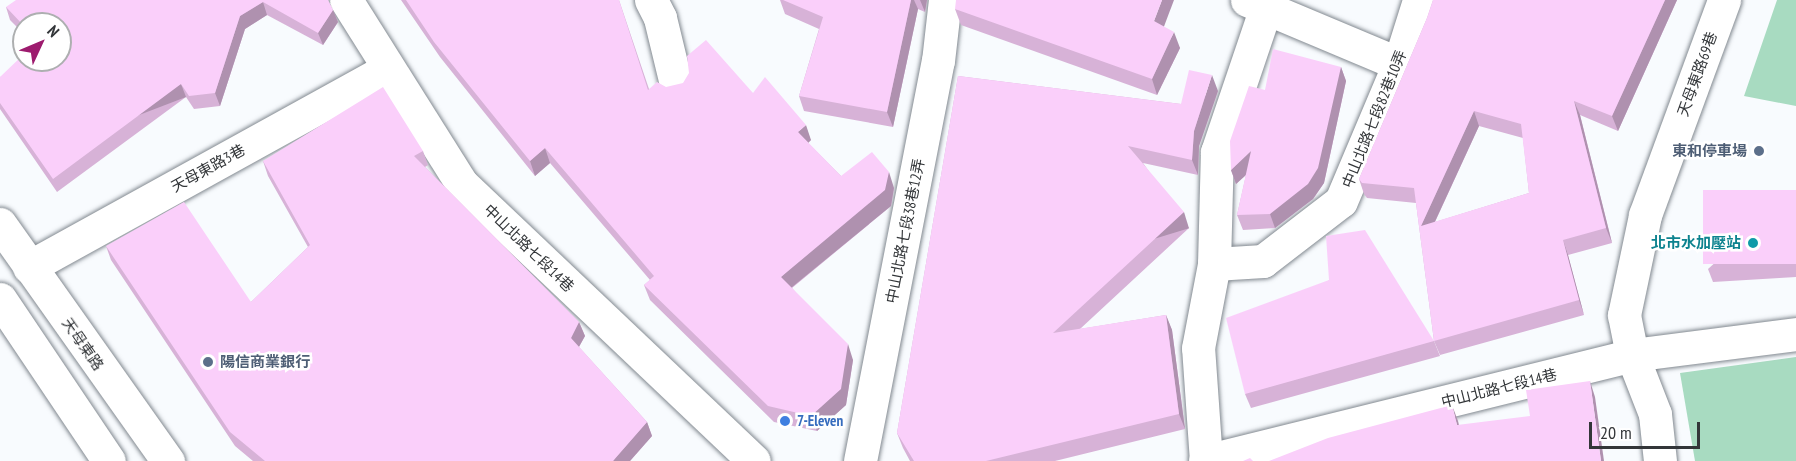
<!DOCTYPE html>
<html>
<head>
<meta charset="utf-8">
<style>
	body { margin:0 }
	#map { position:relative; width:1796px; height:461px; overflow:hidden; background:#f8fbfe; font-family:"PT Sans Narrow","Noto Sans TC",sans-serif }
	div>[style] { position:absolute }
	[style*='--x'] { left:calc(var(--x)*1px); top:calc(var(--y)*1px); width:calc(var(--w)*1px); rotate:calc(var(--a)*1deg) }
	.green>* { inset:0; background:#a8dbc1 }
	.roads { filter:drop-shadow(0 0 2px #828990) drop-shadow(0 0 2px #828990) }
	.minor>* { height:33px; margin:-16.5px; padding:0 16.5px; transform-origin:16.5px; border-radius:16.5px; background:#fff }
	.wall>* { inset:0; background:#d7b2d7 }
	.shaded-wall>* { inset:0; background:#af91af; transform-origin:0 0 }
	.building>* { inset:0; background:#facffa; transform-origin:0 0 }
	.dots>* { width:16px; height:16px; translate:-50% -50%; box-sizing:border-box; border:3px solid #fff; border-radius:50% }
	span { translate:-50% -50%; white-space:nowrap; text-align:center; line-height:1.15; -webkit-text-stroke:5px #fff; paint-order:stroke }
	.street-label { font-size:15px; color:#333639 }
	.service-label { font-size:15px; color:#4e5e75; font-weight:700 }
	.right { translate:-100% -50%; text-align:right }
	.left { translate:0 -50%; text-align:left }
	.culture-label { font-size:15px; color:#0d838f; font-weight:700 }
	.shop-label { font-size:15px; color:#366cbe; font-weight:700 }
	.north { position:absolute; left:12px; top:12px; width:60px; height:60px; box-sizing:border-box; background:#fff; border:2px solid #adafb0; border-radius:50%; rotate:46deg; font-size:16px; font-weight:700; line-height:24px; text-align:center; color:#333639 }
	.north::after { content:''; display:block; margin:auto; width:21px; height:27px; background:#9d1b6e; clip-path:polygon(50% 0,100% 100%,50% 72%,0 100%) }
	.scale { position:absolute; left:1589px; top:422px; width:111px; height:27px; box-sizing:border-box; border:3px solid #333639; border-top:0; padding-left:8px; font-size:18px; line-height:21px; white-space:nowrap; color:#333639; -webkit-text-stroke:4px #fff; paint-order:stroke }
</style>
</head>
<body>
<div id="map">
	<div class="green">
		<div style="clip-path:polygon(1777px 0,1796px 0,1796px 106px,1744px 96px)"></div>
		<div style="clip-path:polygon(1796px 357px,1796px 461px,1695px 461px,1680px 373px)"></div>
	</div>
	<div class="roads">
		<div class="minor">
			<div style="--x:346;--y:0;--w:218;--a:57.8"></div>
			<div style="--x:462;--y:184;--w:402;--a:43.5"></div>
			<div style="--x:651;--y:0;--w:20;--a:63"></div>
			<div style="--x:660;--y:18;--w:68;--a:76.4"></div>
			<div style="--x:1247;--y:0;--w:165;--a:22.8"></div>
			<div style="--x:0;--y:224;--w:291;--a:54.7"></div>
			<div style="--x:1214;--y:264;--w:49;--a:-3.5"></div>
			<div style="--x:1263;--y:261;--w:98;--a:-37.6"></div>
			<div style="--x:1341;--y:201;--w:149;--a:-67.1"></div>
			<div style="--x:1399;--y:64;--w:67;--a:-72.6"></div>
			<div style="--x:29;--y:267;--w:410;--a:-28.9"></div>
			<div style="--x:0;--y:299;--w:195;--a:56.1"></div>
			<div style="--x:860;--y:461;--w:408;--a:-79"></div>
			<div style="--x:938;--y:61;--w:61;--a:-83.5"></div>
			<div style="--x:1205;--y:461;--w:440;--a:-13.9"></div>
			<div style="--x:1632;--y:355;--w:165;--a:-7.3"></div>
			<div style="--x:1206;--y:461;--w:113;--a:-94"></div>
			<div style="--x:1198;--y:348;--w:86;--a:-79.2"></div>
			<div style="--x:1214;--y:264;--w:112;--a:-88.5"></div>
			<div style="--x:1217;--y:152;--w:153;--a:-71.3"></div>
			<div style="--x:1660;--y:461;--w:47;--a:-96.1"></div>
			<div style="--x:1655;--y:414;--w:63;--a:-111.3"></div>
			<div style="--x:1632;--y:355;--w:41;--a:-101.3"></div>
			<div style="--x:1624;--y:315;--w:102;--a:-78.1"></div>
			<div style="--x:1645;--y:215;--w:229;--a:-69.8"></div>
		</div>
	</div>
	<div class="wall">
		<div style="clip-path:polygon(328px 0,338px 22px,323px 45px,267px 15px,245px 29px,220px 106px,194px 109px,186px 97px,57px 192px,0 109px,0 77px,60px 60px,24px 24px,24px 34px,10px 20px,6px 7px)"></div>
		<div style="clip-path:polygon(401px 0,619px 0,649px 89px,666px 87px,753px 93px,811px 140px,808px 143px,841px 176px,894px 188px,891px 206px,792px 288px,853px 360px,846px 405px,817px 431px,774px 422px,650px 300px,644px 285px,650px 280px,550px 163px,535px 176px,440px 57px)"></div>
		<div style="clip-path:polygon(780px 0,927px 0,925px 12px,918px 9px,893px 127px,804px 111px,799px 96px,819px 29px,785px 14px)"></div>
		<div style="clip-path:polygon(evenodd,1433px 0,1677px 0,1618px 131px,1580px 115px,1612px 243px,1568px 255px,1584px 315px,1440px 355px,1434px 341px,1416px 203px,1367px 198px,1364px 194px,1359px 179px,1427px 18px,1433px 0,1479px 126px,1523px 138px,1529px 193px,1435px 222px,1479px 126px)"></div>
		<div style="clip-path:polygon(955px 9px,1163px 26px,1180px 48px,1157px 95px,961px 25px)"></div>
		<div style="clip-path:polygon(1341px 67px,1346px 81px,1324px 183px,1313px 199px,1275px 228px,1243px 230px,1237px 215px,1246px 175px,1236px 184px,1231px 170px,1265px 90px)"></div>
		<div style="clip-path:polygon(958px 76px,1181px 104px,1218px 91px,1199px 146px,1198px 175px,1143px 163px,1189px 228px,1080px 329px,1166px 315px,1172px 330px,1185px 429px,1055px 461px,910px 461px,903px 448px,897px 433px)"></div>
		<div style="clip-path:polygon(423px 151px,428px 165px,425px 167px,579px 322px,585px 336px,579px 347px,647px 422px,652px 436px,630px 461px,253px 461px,235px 446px,111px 260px,106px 246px,251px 302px,308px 247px,268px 176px,263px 161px)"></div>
		<div style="clip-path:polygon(1796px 190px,1796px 277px,1713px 282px,1708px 269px)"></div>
		<div style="clip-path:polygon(1329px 280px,1434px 341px,1440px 356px,1251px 408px,1245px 394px)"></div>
	</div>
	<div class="shaded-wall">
		<div style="clip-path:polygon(911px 0,914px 0,918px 9px,893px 127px,887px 112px)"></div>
		<div style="clip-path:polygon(920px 0,927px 0,925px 12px)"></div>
		<div style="clip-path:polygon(1162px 0,1174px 0,1160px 37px,1154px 21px)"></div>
		<div style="clip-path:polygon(1665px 0,1677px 0,1618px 131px,1612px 116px)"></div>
		<div style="clip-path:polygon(263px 2px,267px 15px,245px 29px,220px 106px,215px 93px,240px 16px)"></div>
		<div style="clip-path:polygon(333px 10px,338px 22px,323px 45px,318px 33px)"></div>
		<div style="clip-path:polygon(1174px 32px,1180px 48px,1157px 95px,1152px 79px)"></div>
		<div style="clip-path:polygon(1341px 67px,1346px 81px,1324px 183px,1313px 199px,1275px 228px,1270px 214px)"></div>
		<div style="clip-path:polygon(1212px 75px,1218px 91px,1199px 146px,1198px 175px,1192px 160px,1194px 131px)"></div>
		<div style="left:181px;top:84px;width:14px;height:159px;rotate:69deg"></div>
		<div style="clip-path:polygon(1574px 101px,1580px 115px,1612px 243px,1606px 228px)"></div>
		<div style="clip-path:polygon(1474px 111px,1479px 126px,1426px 241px,1421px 226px)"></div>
		<div style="clip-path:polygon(806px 125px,811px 140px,804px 147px,798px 132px)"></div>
		<div style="clip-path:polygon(545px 148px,550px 163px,535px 176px,530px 161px)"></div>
		<div style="clip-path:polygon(1251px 151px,1257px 165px,1236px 184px,1231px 170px)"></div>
		<div style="clip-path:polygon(889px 172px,894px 188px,891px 206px,786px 292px,781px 277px)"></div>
		<div style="left:1184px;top:212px;width:17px;height:178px;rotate:73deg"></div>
		<div style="clip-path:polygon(1563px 240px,1568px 255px,1584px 315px,1579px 300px)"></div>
		<div style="clip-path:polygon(1166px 315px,1172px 330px,1185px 429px,1179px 414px)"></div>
		<div style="clip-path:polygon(579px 322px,585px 336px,576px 352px,571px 338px)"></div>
		<div style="clip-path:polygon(848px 344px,853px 360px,846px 405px,817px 431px,811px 416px)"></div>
		<div style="clip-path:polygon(1590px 381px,1595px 397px,1604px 461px,1601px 461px)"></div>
		<div style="clip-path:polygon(1452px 405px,1458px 421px,1463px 441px,1457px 425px)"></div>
		<div style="clip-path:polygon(647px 422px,652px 436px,630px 461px,613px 461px)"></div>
	</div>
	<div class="building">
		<div style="clip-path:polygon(16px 0,328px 0,333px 10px,318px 33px,263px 2px,240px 16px,215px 93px,189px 96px,181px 84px,53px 179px,0 103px,0 77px,24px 54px,24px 60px,60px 60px,60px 24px,24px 24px,24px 26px,6px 7px)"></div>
		<div style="clip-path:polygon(406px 0,619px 0,648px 90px,657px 82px,666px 87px,683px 83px,689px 73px,687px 56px,706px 40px,753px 93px,765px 77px,806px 125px,798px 132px,841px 176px,872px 152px,889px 172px,885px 190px,781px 277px,848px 344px,841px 389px,811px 416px,768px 406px,644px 285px,654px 276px,545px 148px,530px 161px,434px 42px)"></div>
		<div style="clip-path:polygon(783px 0,911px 0,887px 112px,799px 96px,823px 17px)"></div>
		<div style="clip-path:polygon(956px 0,1162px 0,1154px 21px,1174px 32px,1152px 79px,955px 9px)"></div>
		<div style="clip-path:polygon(evenodd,1433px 0,1665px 0,1612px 116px,1574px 101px,1606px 228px,1563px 240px,1579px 300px,1434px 341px,1414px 188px,1362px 183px,1359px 179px,1427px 18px,1433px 0,1474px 111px,1521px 124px,1529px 193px,1421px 226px,1474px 111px)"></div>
		<div style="clip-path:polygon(1273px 49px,1341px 67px,1318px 168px,1308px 184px,1270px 214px,1237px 215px,1251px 151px,1231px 170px,1230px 141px,1249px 86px,1265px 90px)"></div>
		<div style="clip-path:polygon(1189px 70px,1212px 75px,1194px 131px,1192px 160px,1128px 146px,1184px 212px,1053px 333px,1166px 315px,1179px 414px,986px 461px,914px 461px,897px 433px,958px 76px,1181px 104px)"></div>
		<div style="clip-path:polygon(383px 87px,423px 151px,414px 156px,579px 322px,571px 338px,647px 422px,613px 461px,265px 461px,230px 432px,106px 246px,184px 202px,251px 302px,310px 245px,263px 161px)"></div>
		<div style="left:1796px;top:190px;width:74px;height:93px;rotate:90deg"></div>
		<div style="clip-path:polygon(1365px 230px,1434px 341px,1245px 394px,1226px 318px,1329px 280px,1326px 236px)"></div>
		<div style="clip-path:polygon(1590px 381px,1601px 461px,1269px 461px,1328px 438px,1452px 405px,1457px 425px,1530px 416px,1526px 390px)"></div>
		<div style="clip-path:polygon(1250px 458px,1253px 461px,1243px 461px)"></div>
	</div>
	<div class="dots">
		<div style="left:1759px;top:151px;background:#5c6f8a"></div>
		<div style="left:1753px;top:243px;background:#0f9aa8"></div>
		<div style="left:208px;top:362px;background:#5c6f8a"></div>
		<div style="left:785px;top:421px;background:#3f7fe0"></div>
	</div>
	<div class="street-label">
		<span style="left:1697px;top:74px;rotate:-70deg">天母東路69巷</span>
		<span style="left:1374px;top:119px;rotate:-68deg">中山北路七段82巷10弄</span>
		<span style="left:208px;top:168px;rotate:-29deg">天母東路3巷</span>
		<span style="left:905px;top:231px;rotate:-79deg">中山北路七段38巷12弄</span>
		<span style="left:529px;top:248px;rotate:44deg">中山北路七段14巷</span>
		<span style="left:83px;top:344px;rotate:55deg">天母東路</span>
		<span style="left:1499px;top:388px;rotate:-14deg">中山北路七段14巷</span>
	</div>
	<div class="service-label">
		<span class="right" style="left:1747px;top:151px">東和停車場</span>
		<span class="left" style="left:220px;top:362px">陽信商業銀行</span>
	</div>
	<div class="culture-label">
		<span class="right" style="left:1741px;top:243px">北市水加壓站</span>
	</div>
	<div class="shop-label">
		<span class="left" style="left:797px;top:421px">7-Eleven</span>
	</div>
	<div class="north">N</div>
	<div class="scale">20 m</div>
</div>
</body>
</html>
